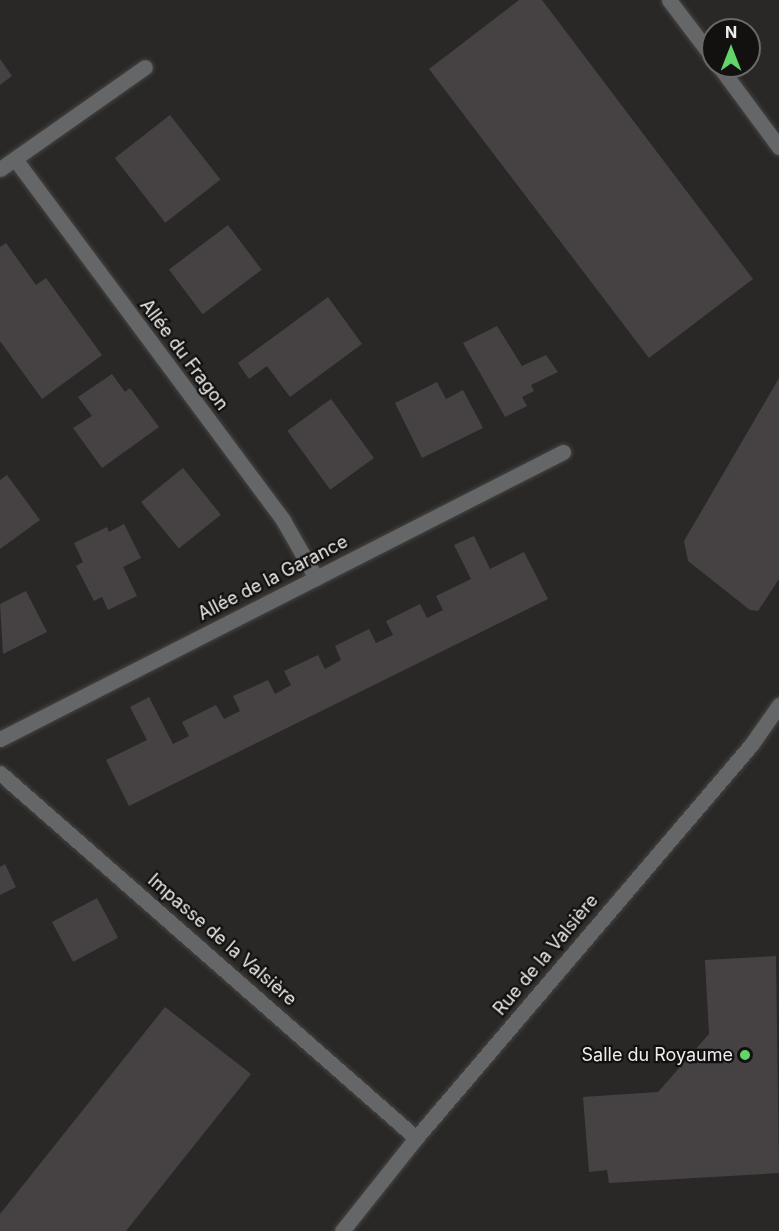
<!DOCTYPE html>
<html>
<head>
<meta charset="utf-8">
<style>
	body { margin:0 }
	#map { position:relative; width:779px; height:1231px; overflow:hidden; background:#2a2826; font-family:Inter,sans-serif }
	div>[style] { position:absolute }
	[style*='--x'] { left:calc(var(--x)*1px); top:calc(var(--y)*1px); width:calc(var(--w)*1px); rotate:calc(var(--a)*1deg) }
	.building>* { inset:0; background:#464243; transform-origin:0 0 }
	.roads { filter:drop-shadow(0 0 2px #454442) drop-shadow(0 0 2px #454442) }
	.minor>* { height:15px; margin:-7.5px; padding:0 7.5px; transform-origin:7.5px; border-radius:7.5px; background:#656668 }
	.dots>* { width:16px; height:16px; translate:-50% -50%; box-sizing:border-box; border:3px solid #121110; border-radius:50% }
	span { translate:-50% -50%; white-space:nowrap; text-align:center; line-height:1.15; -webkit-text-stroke:4.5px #121110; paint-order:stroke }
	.street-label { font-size:18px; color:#eeedeb }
	.poi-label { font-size:18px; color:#eeedeb }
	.right { translate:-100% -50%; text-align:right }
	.north { position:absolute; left:701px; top:18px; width:60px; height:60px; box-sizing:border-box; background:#121110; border:2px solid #6a6968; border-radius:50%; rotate:0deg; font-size:16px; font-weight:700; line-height:24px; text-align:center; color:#eeedeb }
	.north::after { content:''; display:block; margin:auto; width:21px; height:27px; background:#62d469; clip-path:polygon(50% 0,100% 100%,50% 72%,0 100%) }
</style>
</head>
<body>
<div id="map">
	<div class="building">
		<div style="clip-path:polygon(519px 0,542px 0,753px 279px,649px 358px,429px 69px)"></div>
		<div style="clip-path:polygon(0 59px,12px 76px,0 85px)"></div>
		<div style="left:170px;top:115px;width:82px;height:70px;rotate:52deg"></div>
		<div style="left:228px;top:225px;width:56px;height:74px;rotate:53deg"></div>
		<div style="clip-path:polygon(6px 243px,36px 285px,46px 278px,102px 355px,42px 399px,0 341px,0 247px)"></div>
		<div style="clip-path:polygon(328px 297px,362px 344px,290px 397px,267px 366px,249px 379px,238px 363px)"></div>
		<div style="clip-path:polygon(497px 326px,522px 366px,546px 355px,558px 372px,531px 385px,534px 391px,522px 397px,527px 406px,505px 417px,463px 343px)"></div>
		<div style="clip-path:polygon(112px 374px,125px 392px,130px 388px,159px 427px,102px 468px,73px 428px,92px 416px,78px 397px)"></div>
		<div style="clip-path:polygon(779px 378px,779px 579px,758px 611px,750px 610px,688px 561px,684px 541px)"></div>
		<div style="clip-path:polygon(437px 382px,446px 399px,463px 390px,483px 428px,422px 458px,395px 403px)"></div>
		<div style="left:331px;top:399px;width:73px;height:54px;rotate:54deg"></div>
		<div style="left:183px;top:468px;width:60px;height:54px;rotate:51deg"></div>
		<div style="clip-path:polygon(7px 475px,40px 520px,0 549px,0 480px)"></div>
		<div style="clip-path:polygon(124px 524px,141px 558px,123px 567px,137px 596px,108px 610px,102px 597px,94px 601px,76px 566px,83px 562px,74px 543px,107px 527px,109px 532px)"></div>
		<div style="clip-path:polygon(474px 536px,490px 569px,524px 552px,548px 599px,129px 806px,106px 760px,147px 740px,130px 707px,149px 697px,173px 744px,189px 736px,182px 722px,216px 705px,224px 719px,240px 711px,233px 696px,268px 680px,275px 694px,291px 685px,284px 671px,318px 655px,325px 669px,341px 660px,335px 646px,369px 629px,376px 643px,393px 635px,386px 621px,420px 604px,427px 618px,443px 610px,436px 596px,471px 579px,454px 545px)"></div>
		<div style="clip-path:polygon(26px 591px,47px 632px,3px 654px,0 604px)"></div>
		<div style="clip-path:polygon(5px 864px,16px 887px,0 895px,0 867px)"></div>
		<div style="left:97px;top:898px;width:45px;height:51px;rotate:62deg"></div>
		<div style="clip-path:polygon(776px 956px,779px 1173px,609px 1183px,607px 1170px,589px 1172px,583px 1097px,658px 1092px,709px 1034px,705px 960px)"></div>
		<div style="clip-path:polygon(165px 1007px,251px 1074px,126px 1231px,0 1231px,0 1214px)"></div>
	</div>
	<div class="roads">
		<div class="minor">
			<div style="--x:669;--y:0;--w:73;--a:52.8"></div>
			<div style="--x:719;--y:66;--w:101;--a:53.5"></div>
			<div style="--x:15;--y:159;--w:450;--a:53.4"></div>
			<div style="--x:283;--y:520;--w:67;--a:60.4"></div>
			<div style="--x:0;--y:169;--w:177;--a:-35.1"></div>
			<div style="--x:0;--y:739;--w:632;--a:-27.01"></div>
			<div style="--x:0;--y:773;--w:553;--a:41.26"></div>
			<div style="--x:342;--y:1231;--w:119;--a:-51.5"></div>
			<div style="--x:416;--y:1138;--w:516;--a:-49.56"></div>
			<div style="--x:751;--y:745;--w:49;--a:-55"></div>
		</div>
	</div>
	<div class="dots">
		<div style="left:745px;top:1055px;background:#62d469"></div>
	</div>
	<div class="street-label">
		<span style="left:184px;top:355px;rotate:53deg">Allée du Fragon</span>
		<span style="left:273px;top:578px;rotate:-27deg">Allée de la Garance</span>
		<span style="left:222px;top:940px;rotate:41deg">Impasse de la Valsière</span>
		<span style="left:546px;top:955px;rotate:-50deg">Rue de la Valsière</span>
	</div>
	<div class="poi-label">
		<span class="right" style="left:733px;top:1055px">Salle du Royaume</span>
	</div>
	<div class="north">N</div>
</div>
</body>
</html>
